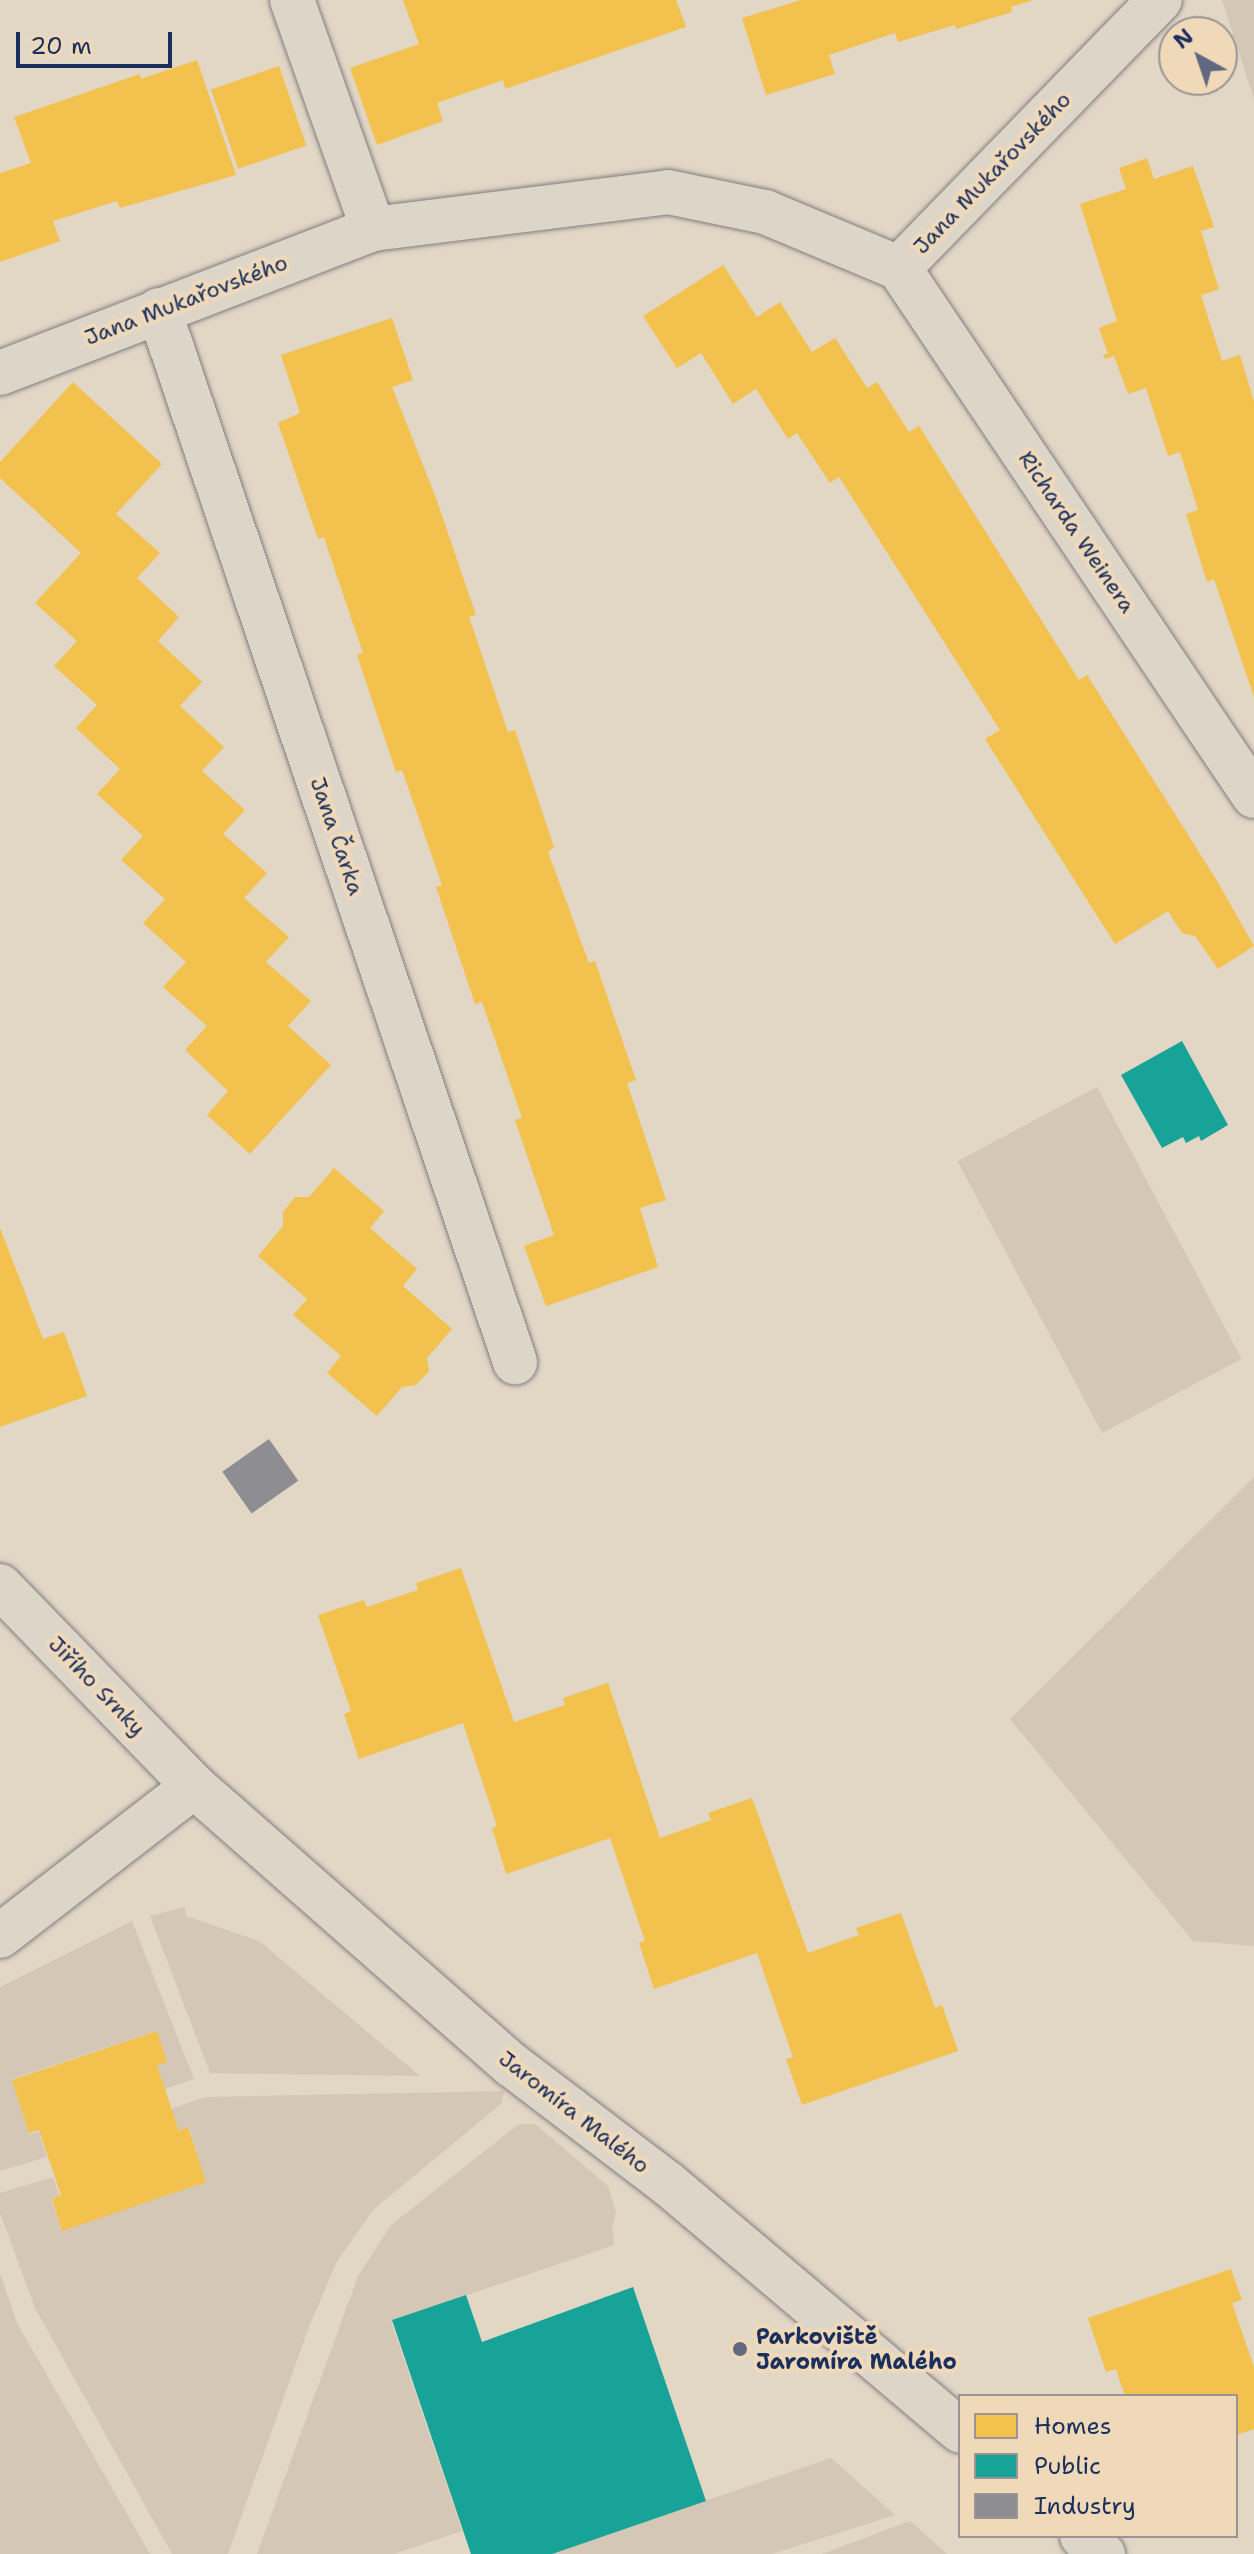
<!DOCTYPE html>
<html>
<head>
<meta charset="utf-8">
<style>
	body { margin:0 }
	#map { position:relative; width:1254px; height:2554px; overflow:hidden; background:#e2d6c5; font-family:"Shantell Sans",sans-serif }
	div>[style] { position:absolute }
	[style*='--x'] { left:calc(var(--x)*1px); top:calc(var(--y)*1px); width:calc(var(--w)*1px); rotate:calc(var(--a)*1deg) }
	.green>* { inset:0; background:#d4c7b5; transform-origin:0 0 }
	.homes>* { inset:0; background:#f2c14e; transform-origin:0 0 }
	.public>* { inset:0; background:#17a398 }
	.industry>* { inset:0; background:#8d8d92; transform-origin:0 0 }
	.roads { filter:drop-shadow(0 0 2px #817f80) drop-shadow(0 0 2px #817f80) }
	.street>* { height:44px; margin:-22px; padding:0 22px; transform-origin:22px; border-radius:22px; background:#ded5c9 }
	.dots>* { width:22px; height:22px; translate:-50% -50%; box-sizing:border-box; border:4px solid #efd9b8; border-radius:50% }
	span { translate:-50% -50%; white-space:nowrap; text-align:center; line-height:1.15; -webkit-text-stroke:8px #efd9b8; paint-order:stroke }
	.street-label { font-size:22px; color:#1b2f5e }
	.poi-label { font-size:22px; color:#1b2f5e; font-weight:700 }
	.left { translate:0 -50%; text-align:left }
	.legend { position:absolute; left:958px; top:2394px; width:280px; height:144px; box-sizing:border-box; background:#efd9b8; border:2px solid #9a9594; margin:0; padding:10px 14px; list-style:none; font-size:24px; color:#1b2f5e }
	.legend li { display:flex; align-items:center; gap:16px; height:40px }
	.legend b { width:40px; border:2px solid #9a9594 }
	.north { position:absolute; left:1158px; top:16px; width:80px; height:80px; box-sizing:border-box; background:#efd9b8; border:2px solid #9a9594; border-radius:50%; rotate:320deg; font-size:22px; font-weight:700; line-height:32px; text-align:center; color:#1b2f5e }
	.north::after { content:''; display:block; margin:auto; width:28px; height:36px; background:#616982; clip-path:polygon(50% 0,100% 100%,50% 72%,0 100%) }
	.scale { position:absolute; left:16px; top:32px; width:156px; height:36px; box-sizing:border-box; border:4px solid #1b2f5e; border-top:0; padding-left:10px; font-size:24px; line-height:28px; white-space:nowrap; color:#1b2f5e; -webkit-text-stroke:6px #efd9b8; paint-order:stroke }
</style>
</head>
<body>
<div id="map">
	<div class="green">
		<div style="clip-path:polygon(1222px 0,1254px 0,1254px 99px)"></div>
		<div style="left:1097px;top:1087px;width:308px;height:158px;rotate:62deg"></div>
		<div style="clip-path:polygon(1254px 1477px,1254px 1946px,1193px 1941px,1010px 1719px)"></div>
		<div style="clip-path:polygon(185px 1907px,186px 1916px,259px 1941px,420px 2076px,210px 2073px,150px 1916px)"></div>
		<div style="clip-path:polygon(132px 1921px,194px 2079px,165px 2089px,156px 2066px,166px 2062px,156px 2031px,12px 2079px,29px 2134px,39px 2132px,47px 2157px,0 2171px,0 1987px)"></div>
		<div style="clip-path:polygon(504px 2091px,502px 2103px,373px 2210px,336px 2263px,307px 2332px,228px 2554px,172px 2554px,35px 2308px,0 2213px,0 2193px,53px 2177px,59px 2195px,51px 2199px,62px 2231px,205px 2181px,189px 2127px,177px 2131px,171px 2109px,205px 2097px)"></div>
		<div style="clip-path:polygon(519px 2124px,535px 2124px,608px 2186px,616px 2213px,612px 2228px,614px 2245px,391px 2321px,462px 2531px,394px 2554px,257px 2554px,358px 2276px,391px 2225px)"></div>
		<div style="clip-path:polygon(0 2273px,17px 2323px,150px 2554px,0 2554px)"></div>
		<div style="clip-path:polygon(831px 2458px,895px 2515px,772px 2554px,549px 2554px)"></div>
		<div style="clip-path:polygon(910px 2521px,947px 2554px,822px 2554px)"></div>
	</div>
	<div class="homes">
		<div style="clip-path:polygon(403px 0,676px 0,686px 27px,505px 89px,503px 80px,437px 103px,443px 121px,377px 145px,350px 68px,419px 44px)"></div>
		<div style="clip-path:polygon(801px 0,1031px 0,1031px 1px,1011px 7px,1012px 12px,956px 29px,955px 25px,898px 42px,895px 33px,829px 55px,835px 74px,766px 95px,742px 18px)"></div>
		<div style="clip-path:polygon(197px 60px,236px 175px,120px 208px,117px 201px,53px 221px,60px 241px,0 262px,0 173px,31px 163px,14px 117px,140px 74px,141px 79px)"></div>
		<div style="left:279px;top:66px;width:84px;height:72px;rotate:71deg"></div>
		<div style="clip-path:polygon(1147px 158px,1154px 179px,1193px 166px,1214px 227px,1201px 231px,1219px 289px,1201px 295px,1222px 361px,1240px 355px,1254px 402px,1254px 697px,1214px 579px,1207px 582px,1186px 514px,1198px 510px,1180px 452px,1168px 456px,1146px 388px,1128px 394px,1114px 356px,1105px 359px,1103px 355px,1108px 354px,1099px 328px,1117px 321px,1080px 204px,1126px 189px,1119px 168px)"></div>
		<div style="clip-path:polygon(723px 265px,757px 317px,780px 302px,812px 352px,835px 338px,867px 388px,877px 382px,909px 432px,919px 426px,1079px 680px,1087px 675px,1216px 879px,1254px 946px,1218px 969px,1195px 936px,1182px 933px,1168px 911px,1115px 944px,985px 739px,1000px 730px,839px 477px,830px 483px,797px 433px,788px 439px,756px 389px,733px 404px,701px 353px,677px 368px,643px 316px)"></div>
		<div style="clip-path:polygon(392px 318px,413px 380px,392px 387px,436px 498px,476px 615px,469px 617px,508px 732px,515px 730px,554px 847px,548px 852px,589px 963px,595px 961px,636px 1080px,627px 1083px,666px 1200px,640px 1208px,658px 1267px,546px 1306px,524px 1246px,554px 1235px,515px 1120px,522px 1118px,482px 1002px,475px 1004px,436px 887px,442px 885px,402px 770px,396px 772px,357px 655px,363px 653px,343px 594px,324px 537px,318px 539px,278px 423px,300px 413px,281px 355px)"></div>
		<div style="clip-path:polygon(73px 382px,162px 464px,116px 514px,160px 553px,137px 578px,179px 617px,158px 641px,202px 682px,180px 706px,224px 747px,202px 771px,245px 810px,223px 834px,267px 873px,244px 898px,289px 937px,266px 962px,311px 1001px,288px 1026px,331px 1065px,250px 1154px,207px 1115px,228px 1091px,185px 1050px,207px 1026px,163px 987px,186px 962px,143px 923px,165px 899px,121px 860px,143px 836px,97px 794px,120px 769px,76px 728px,97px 705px,54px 666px,77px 641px,35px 603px,81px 553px,0 478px,0 462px)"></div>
		<div style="clip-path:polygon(334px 1168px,384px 1211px,370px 1228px,417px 1269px,403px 1286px,452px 1329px,427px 1358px,429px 1371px,416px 1385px,402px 1387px,377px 1416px,327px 1373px,341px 1356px,293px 1315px,307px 1299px,258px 1256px,283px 1226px,283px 1212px,295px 1197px,309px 1197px)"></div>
		<div style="clip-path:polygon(0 1228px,43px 1339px,64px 1332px,87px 1396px,0 1427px)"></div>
		<div style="clip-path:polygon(461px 1568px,514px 1722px,565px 1705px,563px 1698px,608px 1683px,660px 1838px,711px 1820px,708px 1813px,752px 1798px,808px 1953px,859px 1935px,856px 1928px,901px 1913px,935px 2008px,942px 2005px,958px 2051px,802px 2105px,786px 2059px,793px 2057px,757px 1953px,654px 1989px,639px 1943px,645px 1941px,610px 1838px,506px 1874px,492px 1828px,497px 1826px,463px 1723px,359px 1759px,344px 1714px,351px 1711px,318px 1615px,364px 1600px,367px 1607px,418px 1590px,416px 1583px)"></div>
		<div style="clip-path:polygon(157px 2031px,167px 2062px,157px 2065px,179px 2131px,188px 2127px,206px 2182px,62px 2231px,52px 2199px,61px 2195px,39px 2130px,29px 2133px,12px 2080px)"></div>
		<div style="clip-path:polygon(1231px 2269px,1242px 2300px,1232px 2303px,1254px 2367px,1254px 2429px,1236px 2435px,1236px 2396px,1125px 2396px,1116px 2369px,1106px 2372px,1088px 2318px)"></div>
	</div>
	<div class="public">
		<div style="clip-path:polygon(1182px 1041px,1228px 1125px,1201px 1141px,1199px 1136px,1186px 1143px,1183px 1137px,1162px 1148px,1121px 1075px)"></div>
		<div style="clip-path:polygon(633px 2287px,706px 2501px,552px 2554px,471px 2554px,392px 2320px,466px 2295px,482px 2342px)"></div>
	</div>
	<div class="industry">
		<div style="left:269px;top:1439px;width:51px;height:57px;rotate:55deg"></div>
	</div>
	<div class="roads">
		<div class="street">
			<div style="--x:292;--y:0;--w:243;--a:70.5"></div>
			<div style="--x:899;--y:268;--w:636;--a:56.09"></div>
			<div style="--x:899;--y:268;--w:374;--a:-45.8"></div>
			<div style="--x:159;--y:310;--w:1111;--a:71.3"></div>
			<div style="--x:0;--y:373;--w:400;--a:-21.1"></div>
			<div style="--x:373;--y:229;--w:297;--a:-7.1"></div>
			<div style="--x:668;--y:192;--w:99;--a:11.7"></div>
			<div style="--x:765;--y:212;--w:145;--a:22.7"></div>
			<div style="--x:0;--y:1586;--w:279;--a:45.9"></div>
			<div style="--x:194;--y:1786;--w:423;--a:41.3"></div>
			<div style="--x:512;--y:2065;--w:195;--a:37.3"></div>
			<div style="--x:667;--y:2183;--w:384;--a:40.2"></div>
			<div style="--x:0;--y:1936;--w:245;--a:-37.7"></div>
			<div style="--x:1082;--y:2536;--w:28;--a:41"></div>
		</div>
	</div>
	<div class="dots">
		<div style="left:740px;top:2349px;background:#616982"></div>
	</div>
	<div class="street-label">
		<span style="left:992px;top:173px;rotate:-46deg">Jana Mukařovského</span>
		<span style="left:186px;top:300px;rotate:-21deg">Jana Mukařovského</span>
		<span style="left:1077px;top:532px;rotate:56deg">Richarda Weinera</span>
		<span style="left:337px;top:836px;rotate:71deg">Jana Čarka</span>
		<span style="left:97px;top:1686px;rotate:46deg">Jiřího Srnky</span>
		<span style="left:574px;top:2112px;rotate:38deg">Jaromíra Malého</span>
	</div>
	<div class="poi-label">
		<span class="left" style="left:756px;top:2349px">Parkoviště<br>Jaromíra Malého</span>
	</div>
	<ul class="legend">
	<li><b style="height:22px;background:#f2c14e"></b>Homes</li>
	<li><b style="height:22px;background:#17a398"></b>Public</li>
	<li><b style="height:22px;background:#8d8d92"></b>Industry</li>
	</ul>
	<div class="north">N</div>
	<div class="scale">20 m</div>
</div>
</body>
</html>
